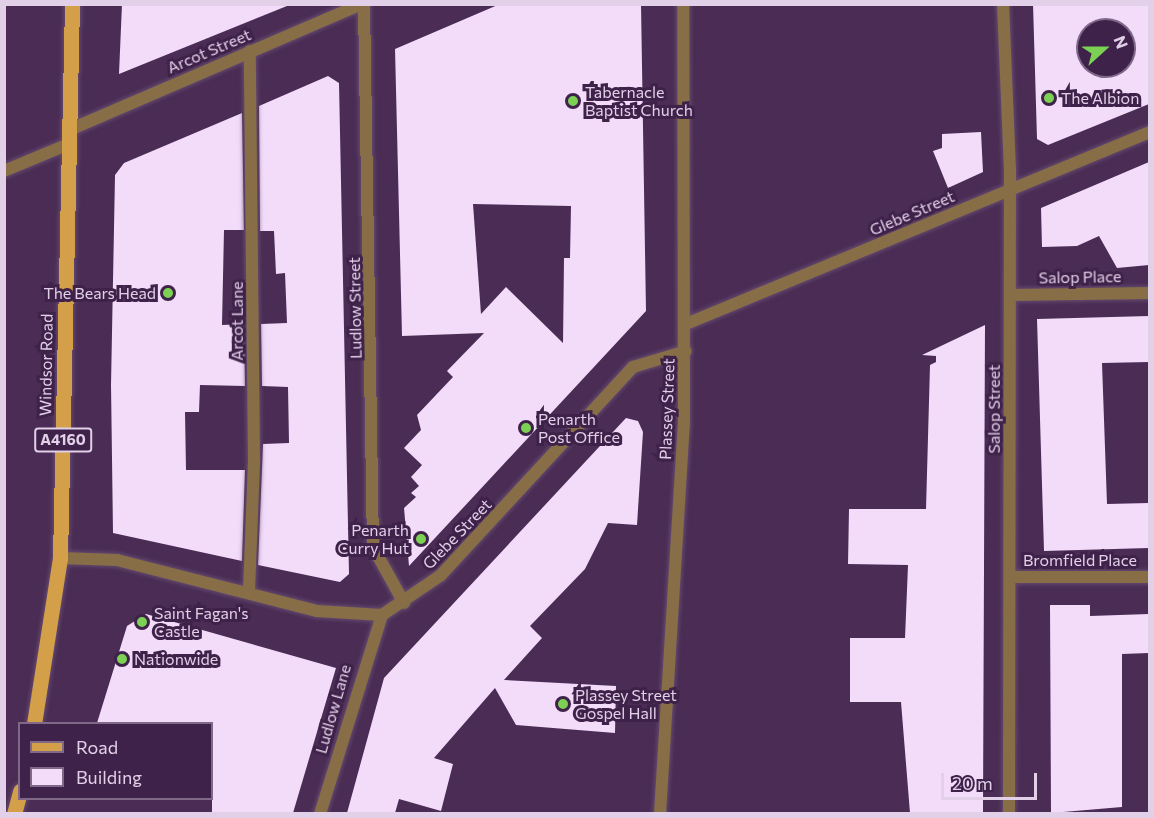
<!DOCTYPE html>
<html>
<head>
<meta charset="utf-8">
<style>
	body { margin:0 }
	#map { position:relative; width:1154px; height:818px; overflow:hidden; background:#4a2c54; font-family:Commissioner,sans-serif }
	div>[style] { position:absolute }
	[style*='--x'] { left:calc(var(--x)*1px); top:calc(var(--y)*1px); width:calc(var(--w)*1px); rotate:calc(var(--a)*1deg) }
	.building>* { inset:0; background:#f2dcfa }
	.roads { filter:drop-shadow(0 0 2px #654a6f) drop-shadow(0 0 2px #654a6f) }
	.service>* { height:12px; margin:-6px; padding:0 6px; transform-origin:6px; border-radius:6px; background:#876e47 }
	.minor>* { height:12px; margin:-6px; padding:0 6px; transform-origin:6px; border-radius:6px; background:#876e47 }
	.tertiary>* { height:12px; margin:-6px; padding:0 6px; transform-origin:6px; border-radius:6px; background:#876e47 }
	.primary>* { height:15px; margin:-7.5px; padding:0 7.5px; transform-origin:7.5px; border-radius:7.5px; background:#d39f49 }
	.dots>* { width:16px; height:16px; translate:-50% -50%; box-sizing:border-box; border:3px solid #3f2249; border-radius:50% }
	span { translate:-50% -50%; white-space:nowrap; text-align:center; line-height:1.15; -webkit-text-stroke:6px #3f2249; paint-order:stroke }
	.shield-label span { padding:2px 4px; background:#3f2249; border:2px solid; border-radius:4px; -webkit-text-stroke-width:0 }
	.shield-label { font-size:15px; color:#e2d0e9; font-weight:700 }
	.street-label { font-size:16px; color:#e2d0e9 }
	.poi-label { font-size:16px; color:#e2d0e9 }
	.left { translate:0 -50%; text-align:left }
	.right { translate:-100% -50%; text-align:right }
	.frame { position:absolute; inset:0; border:6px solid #e2d0e9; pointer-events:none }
	.legend { position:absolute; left:18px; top:722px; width:195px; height:78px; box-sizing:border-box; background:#3f2249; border:2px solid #806889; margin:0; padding:8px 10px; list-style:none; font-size:18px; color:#e2d0e9 }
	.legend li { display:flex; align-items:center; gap:12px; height:30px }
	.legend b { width:30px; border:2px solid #806889 }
	.north { position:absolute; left:1076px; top:18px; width:60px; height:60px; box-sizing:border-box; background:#3f2249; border:2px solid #806889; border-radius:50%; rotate:69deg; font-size:16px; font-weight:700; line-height:24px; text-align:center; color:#e2d0e9 }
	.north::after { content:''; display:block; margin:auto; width:21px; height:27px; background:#7cd155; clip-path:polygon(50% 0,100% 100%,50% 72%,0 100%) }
	.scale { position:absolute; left:941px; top:773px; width:96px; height:27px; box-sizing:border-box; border:3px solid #e2d0e9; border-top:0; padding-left:8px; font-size:18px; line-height:21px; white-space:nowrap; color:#e2d0e9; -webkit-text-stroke:4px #3f2249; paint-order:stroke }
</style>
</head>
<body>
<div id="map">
	<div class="building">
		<div style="clip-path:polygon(122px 4px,287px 4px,287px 6px,119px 74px)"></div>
		<div style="clip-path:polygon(evenodd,500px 4px,641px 4px,646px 311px,409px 566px,404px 508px,416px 497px,411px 493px,419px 486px,411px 477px,422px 465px,404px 448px,421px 430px,417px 415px,453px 377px,447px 371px,484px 333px,402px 336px,395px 49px,500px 4px,473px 204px,571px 206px,570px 258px,564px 258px,563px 343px,506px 287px,481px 314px,473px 204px)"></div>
		<div style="clip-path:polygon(evenodd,1033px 4px,1149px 4px,1149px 104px,1048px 145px,1037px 139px,1033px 4px,1088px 30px,1124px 30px,1124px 66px,1088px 66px,1088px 30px)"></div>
		<div style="clip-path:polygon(328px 76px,339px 83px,349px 574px,340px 582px,258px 565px,263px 444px,289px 443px,288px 387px,262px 386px,261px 324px,287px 323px,285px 273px,276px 274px,274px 231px,260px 231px,259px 106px)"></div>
		<div style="clip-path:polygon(242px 113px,244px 230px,224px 230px,222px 325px,244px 324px,245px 386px,200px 385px,199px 412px,185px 412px,186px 470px,245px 470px,242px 561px,113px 533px,111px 385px,115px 175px,124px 163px)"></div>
		<div style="clip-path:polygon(981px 132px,983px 172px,948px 188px,933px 151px,942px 148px,942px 134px)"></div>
		<div style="clip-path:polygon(1149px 162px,1149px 265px,1117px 268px,1099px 236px,1077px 246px,1042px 247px,1041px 208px)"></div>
		<div style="clip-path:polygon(1149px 316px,1149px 362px,1102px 363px,1107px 504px,1149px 503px,1149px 548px,1044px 551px,1037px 319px)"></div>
		<div style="clip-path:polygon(985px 325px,983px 813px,910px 813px,901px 702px,850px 702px,850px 638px,905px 638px,908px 565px,848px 564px,849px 509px,926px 509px,930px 365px,936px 362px,936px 356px,922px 355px)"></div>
		<div style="clip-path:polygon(626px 418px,638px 421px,643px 432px,637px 525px,608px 523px,585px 569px,530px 626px,542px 638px,504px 680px,616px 686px,615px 733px,516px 725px,495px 688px,434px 758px,453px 764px,441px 811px,399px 799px,395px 813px,347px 813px,384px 678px)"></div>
		<div style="clip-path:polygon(1050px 605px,1090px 605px,1090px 616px,1149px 614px,1149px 653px,1122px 654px,1122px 807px,1051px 813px)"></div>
		<div style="clip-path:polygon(146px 614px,336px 668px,293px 813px,212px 813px,212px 723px,97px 723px,127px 626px)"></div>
	</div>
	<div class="roads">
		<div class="service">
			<div style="--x:249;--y:591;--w:132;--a:-87.8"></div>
			<div style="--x:254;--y:459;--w:408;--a:-90.6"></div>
		</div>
		<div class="minor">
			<div style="--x:364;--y:4;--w:543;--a:89.05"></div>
			<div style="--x:373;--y:547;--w:64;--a:61"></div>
			<div style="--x:1003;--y:4;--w:165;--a:87.6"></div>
			<div style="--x:1010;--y:169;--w:645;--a:90.09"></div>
			<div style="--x:69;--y:130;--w:319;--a:-23.3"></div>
			<div style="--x:4;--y:171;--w:70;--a:-22.6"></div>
			<div style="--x:1010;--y:295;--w:140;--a:-0.8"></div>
			<div style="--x:686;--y:324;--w:502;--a:-22.48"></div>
			<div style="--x:60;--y:558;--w:57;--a:2"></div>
			<div style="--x:117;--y:560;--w:206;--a:14.3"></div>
			<div style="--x:317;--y:611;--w:65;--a:3.5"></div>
			<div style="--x:382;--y:615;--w:71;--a:-34.1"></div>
			<div style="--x:441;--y:575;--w:283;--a:-47.3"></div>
			<div style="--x:633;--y:367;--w:55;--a:-16.8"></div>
			<div style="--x:1010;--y:577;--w:140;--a:0"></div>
			<div style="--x:320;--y:814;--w:208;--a:-72.7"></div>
		</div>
		<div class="tertiary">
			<div style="--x:660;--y:814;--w:392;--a:-86.5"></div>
			<div style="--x:684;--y:423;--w:419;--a:-90.1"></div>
		</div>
		<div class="primary">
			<div style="--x:34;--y:724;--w:168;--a:-81.1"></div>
			<div style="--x:60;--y:558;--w:554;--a:-88.76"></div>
			<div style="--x:14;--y:814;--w:24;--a:-75"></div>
		</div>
	</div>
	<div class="dots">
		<div style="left:1049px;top:98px;background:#7cd155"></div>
		<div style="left:573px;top:101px;background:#7cd155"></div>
		<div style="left:168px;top:293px;background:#7cd155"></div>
		<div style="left:526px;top:428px;background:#7cd155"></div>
		<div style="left:421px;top:539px;background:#7cd155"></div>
		<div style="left:142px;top:622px;background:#7cd155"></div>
		<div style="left:122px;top:659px;background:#7cd155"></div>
		<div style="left:563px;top:704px;background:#7cd155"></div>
	</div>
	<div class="shield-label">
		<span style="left:63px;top:440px">A4160</span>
	</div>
	<div class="street-label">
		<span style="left:209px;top:51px;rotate:-23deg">Arcot Street</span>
		<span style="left:912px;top:213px;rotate:-23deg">Glebe Street</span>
		<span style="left:1080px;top:277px;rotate:-1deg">Salop Place</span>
		<span style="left:355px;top:308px;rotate:-91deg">Ludlow Street</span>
		<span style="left:237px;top:321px;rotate:-90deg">Arcot Lane</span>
		<span style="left:46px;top:365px;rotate:-89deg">Windsor Road</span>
		<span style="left:667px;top:409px;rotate:-88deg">Plassey Street</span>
		<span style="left:994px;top:409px;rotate:-90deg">Salop Street</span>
		<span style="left:457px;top:534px;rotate:-46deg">Glebe Street</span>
		<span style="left:1080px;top:560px">Bromfield Place</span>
		<span style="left:333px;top:709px;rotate:-74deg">Ludlow Lane</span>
	</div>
	<div class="poi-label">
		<span class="left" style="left:585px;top:101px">Tabernacle<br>Baptist Church</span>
		<span class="left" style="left:1061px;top:98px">The Albion</span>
		<span class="right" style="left:156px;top:293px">The Bears Head</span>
		<span class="left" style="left:538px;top:428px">Penarth<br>Post Office</span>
		<span class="right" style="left:409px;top:539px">Penarth<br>Curry Hut</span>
		<span class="left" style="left:154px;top:622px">Saint Fagan's<br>Castle</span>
		<span class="left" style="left:134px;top:659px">Nationwide</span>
		<span class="left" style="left:575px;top:704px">Plassey Street<br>Gospel Hall</span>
	</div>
	<div class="frame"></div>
	<ul class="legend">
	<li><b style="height:8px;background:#d39f49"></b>Road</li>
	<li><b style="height:16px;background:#f2dcfa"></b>Building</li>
	</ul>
	<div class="north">N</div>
	<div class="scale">20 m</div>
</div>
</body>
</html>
